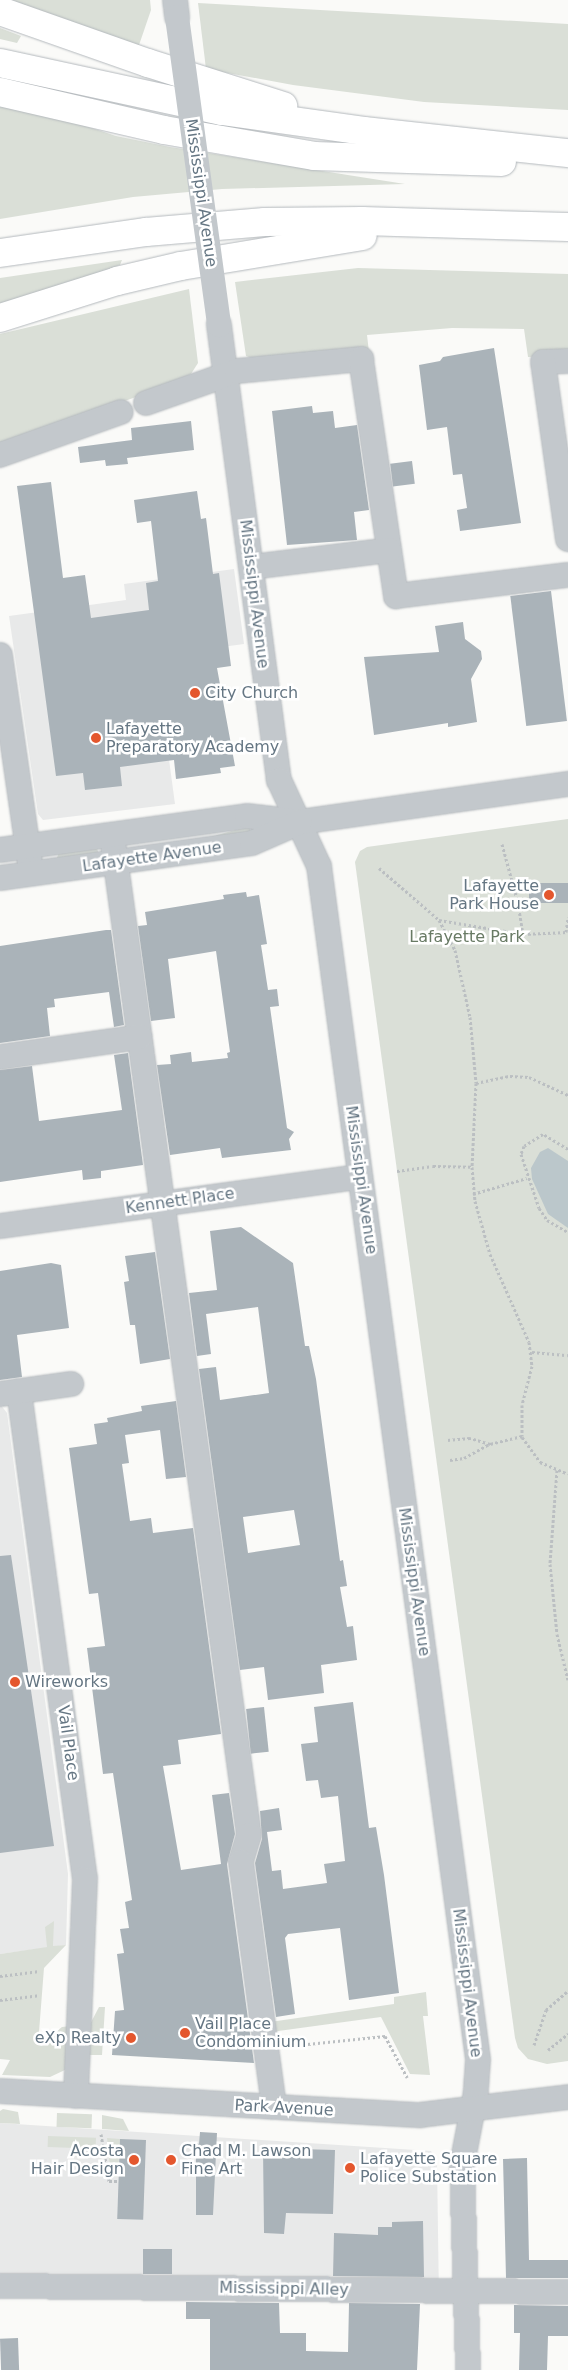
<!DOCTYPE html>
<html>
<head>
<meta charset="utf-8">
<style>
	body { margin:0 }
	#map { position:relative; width:568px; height:2370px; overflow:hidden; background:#fafaf8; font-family:"DejaVu Sans",sans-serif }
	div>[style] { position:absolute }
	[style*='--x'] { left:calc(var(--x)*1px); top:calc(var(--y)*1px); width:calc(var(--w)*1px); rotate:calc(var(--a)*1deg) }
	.built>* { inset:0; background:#e8e9e9 }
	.green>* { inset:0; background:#dadfd7; transform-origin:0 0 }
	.water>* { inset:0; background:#bbc7cb }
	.building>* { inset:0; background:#aab3b9; transform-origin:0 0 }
	.path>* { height:3px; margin-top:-1.5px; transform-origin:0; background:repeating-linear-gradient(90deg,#bbbfc2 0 2.5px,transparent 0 5px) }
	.roads { filter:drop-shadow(0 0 1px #b4b9bd) drop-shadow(0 0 1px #b4b9bd) }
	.minor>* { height:24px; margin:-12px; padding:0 12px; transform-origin:12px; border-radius:12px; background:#c3c8cc }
	.highway>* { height:28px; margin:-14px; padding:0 14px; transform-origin:14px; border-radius:14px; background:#fff }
	.minor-bridge>* { height:24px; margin:-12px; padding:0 12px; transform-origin:12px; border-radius:12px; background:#c3c8cc }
	.dots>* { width:14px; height:14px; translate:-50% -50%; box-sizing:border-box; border:2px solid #fff; border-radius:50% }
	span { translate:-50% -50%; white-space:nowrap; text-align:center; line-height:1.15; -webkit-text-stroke:5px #fff; paint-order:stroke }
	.street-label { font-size:16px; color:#657683 }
	.poi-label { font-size:16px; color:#657683 }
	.left { translate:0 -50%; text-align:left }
	.right { translate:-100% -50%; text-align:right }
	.park-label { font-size:16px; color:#687a64 }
</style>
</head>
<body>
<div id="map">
	<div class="built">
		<div style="clip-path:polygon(234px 569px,244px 644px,155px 656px,175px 804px,43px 820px,38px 814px,9px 616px,126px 600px,124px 584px)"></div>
		<div style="clip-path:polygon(0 1404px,7px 1413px,68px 1874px,66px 1945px,0 1954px)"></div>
		<div style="clip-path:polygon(0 2123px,431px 2151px,437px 2162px,439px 2300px,0 2294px)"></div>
	</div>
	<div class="green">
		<div style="clip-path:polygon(11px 0,150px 0,151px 10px,138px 48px)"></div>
		<div style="clip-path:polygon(198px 3px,568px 24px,568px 110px,424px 102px,293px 85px,206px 69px)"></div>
		<div style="clip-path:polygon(0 28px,21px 36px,17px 43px,0 39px)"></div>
		<div style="clip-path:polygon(0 104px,59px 117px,116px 136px,170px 147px,405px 184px,222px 189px,133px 197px,0 219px)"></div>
		<div style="clip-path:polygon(122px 260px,120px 265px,0 308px,0 278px)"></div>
		<div style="clip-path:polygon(358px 268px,568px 274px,568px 355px,528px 357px,524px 329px,452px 328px,367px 335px,369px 352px,254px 359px,246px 356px,235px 282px)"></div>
		<div style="clip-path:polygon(189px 289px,198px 363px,191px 374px,170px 385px,0 445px,0 334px)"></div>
		<div style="clip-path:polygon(568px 819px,568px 2061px,547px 2064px,528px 2059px,518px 2048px,515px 2038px,355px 862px,360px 851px,367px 847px)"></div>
		<div style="left:249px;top:826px;width:7px;height:120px;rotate:74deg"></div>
		<div style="clip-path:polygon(97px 848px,99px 855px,57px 858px,59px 852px)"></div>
		<div style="clip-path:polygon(54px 1921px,53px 1946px,66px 1945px,44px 1968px,39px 2032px,46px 2040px,62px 2027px,71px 2026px,67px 2069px,50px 2077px,2px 2075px,10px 2060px,0 2059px,0 1954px,47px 1947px,45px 1927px)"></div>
		<div style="clip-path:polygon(426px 1992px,428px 2016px,423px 2016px,430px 2075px,410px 2074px,381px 2017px,271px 2032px,270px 2022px,394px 2004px,394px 1997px)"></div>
		<div style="clip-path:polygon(99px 2007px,105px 2007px,102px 2055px,86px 2055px,88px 2028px)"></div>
		<div style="clip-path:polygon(3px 2109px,18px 2112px,20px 2124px,0 2123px,0 2111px)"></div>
		<div style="left:57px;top:2113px;width:35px;height:14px;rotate:2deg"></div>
		<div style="clip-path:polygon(102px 2115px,123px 2119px,129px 2131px,102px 2129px)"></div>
		<div style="left:48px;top:2136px;width:48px;height:11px;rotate:2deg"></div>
		<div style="clip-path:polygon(107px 2138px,120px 2139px,118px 2177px,111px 2177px)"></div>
	</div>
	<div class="water">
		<div style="clip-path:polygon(548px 1148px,568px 1161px,568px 1228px,548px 1214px,532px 1179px,531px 1168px,540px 1152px)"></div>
	</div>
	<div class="building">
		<div style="clip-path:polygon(494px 348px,521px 523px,460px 531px,457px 510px,467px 508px,462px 474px,453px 475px,447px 427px,427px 430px,419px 365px,440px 361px,443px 357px)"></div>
		<div style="clip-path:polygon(312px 406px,313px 413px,333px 411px,335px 428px,357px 425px,369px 510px,354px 512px,357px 540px,287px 545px,272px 411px)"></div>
		<div style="clip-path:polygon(191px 421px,194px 450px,127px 458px,128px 464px,106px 466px,105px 460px,80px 463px,78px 447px,132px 440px,131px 428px)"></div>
		<div style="left:412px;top:461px;width:23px;height:22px;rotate:83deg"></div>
		<div style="clip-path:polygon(51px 482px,63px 578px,85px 575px,91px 618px,149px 610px,146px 583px,158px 581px,151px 521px,137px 523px,134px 500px,197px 491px,201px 519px,206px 518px,213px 574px,219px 573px,231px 666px,217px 668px,235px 766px,220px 768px,221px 773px,176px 779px,174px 760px,120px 767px,122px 786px,85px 790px,83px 773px,56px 776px,17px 486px)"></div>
		<div style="left:551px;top:591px;width:131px;height:41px;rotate:83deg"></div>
		<div style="clip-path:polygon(463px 622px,465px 639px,481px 651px,482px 659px,471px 679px,477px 722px,448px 727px,448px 723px,374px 735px,364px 657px,439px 652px,435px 626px)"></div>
		<div style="left:568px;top:883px;width:20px;height:39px;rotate:90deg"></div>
		<div style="clip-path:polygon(246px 892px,247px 897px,259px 895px,267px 944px,261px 945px,268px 990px,277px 989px,279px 1006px,270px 1007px,287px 1128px,294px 1132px,289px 1139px,291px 1150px,222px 1158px,220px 1148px,170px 1155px,157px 1065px,171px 1064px,170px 1055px,191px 1052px,192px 1062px,228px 1058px,227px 1053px,230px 1052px,216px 951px,168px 959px,175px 1018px,151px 1021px,138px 926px,147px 925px,145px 912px,224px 899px,223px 895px)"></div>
		<div style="clip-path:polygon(106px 930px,111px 930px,124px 1025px,114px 1027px,109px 992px,54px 999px,55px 1007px,47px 1008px,50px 1036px,0 1043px,0 946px)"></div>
		<div style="clip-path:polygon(128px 1053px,143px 1165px,101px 1171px,101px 1178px,83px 1180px,82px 1170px,0 1182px,0 1070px,32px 1066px,39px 1121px,122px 1110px,114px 1055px)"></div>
		<div style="clip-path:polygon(evenodd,241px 1227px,293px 1263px,305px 1346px,309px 1346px,316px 1379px,340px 1561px,343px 1560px,347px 1586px,340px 1587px,347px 1627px,353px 1626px,357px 1660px,321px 1665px,324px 1693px,268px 1700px,264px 1667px,240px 1670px,199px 1369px,216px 1367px,220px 1400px,269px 1393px,258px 1307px,206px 1314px,211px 1354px,197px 1356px,189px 1293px,217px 1290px,210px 1231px,241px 1227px,294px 1510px,300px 1545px,248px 1553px,243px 1517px,294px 1510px)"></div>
		<div style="clip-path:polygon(155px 1252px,170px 1359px,140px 1364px,135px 1325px,130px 1325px,124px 1282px,129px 1281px,125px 1256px)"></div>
		<div style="clip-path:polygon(51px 1263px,61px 1265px,69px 1328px,17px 1335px,22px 1377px,0 1380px,0 1271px)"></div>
		<div style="clip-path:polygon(176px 1401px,186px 1477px,166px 1479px,160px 1430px,125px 1435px,129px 1463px,122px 1464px,130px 1521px,151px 1518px,153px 1533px,193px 1528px,221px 1734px,178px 1740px,181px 1764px,163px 1766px,181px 1870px,221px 1864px,212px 1795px,229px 1793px,235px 1834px,227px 1864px,254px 2063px,112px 2055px,115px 2011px,124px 2010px,117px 1954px,124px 1953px,120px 1929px,129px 1928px,125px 1902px,132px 1900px,113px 1773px,103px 1774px,87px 1648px,105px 1646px,98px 1593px,89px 1594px,69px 1448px,97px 1444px,94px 1424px,108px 1422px,107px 1418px,142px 1411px,141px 1406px)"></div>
		<div style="clip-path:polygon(11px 1555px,54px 1846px,0 1853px,0 1556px)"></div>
		<div style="clip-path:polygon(353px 1702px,369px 1828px,376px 1827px,384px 1875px,399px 1993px,349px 2000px,340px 1928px,288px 1934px,285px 1938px,295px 2014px,276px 2017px,255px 1863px,262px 1839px,260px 1811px,279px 1808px,282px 1830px,267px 1832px,272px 1871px,281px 1870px,283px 1889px,327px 1883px,324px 1864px,345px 1861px,338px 1796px,321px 1798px,318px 1780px,306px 1781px,301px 1744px,318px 1742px,314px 1707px)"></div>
		<div style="left:264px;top:1707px;width:45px;height:18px;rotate:84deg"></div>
		<div style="clip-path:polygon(200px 2132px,217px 2133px,213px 2215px,196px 2215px,196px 2143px,199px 2144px)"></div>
		<div style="left:120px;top:2139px;width:26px;height:80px;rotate:2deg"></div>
		<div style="clip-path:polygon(263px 2148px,335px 2150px,333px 2214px,286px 2213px,284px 2234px,264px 2233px)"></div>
		<div style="clip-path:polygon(527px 2158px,529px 2260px,568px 2260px,568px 2278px,506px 2278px,503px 2159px)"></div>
		<div style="clip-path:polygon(423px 2221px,424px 2277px,333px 2276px,334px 2233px,378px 2235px,378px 2227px,392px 2227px,392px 2222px)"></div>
		<div style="left:143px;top:2249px;width:29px;height:25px"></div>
		<div style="clip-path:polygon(186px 2302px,279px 2303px,280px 2333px,306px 2333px,306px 2351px,348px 2352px,349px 2303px,420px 2304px,417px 2370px,210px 2370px,210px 2319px,186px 2319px)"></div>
		<div style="clip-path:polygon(514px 2305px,568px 2306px,568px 2336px,548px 2336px,547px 2370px,519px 2370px,520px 2333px,514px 2333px)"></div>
		<div style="left:18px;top:2338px;width:32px;height:18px;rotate:88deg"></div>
	</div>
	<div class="path">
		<div style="--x:502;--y:844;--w:61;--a:74.8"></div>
		<div style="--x:518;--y:903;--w:31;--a:81"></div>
		<div style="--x:379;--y:868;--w:79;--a:40.9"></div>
		<div style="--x:439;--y:920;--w:85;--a:9.5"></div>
		<div style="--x:523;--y:934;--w:45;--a:-2.5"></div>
		<div style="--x:439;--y:920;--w:34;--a:62"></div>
		<div style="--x:455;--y:950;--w:69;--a:77.4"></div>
		<div style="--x:470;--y:1017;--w:66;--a:84.8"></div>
		<div style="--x:476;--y:1083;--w:84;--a:92.7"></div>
		<div style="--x:472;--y:1167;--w:34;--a:85"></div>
		<div style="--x:475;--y:1201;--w:55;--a:74.2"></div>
		<div style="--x:490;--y:1254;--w:96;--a:66.1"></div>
		<div style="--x:529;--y:1342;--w:24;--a:83"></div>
		<div style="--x:532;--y:1366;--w:40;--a:104.4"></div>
		<div style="--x:522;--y:1405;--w:31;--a:90"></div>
		<div style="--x:522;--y:1436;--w:33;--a:166"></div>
		<div style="--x:490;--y:1444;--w:21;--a:-163"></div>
		<div style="--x:470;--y:1438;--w:23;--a:175"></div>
		<div style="--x:566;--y:932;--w:15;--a:-82"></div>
		<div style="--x:476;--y:1083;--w:35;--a:-12"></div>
		<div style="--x:510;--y:1076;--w:19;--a:3"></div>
		<div style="--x:529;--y:1077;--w:43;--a:24.8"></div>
		<div style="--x:568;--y:1149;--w:29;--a:-149"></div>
		<div style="--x:543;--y:1134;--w:22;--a:148"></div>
		<div style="--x:524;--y:1146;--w:9;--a:111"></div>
		<div style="--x:521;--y:1154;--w:57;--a:71.6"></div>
		<div style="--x:539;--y:1208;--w:14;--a:56"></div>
		<div style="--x:547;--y:1220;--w:24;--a:30"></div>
		<div style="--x:397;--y:1171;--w:36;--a:-8"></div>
		<div style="--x:433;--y:1166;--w:39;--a:1"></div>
		<div style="--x:473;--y:1194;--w:56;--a:-16.5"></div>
		<div style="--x:532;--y:1352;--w:36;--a:5"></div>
		<div style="--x:522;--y:1437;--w:31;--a:54"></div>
		<div style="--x:540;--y:1462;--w:30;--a:23"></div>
		<div style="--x:450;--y:1460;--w:14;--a:-8"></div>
		<div style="--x:464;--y:1458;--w:29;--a:-29"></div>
		<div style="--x:557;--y:1470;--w:94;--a:94.3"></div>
		<div style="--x:550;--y:1564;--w:70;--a:84.3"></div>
		<div style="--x:557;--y:1634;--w:47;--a:76.6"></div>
		<div style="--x:0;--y:1976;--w:40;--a:-7.1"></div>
		<div style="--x:0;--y:2000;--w:39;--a:-7"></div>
		<div style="--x:534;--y:2045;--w:37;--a:-71"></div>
		<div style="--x:546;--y:2010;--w:29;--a:-41"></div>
		<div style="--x:288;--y:2046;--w:98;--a:-5.9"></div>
		<div style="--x:385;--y:2036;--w:47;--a:61.8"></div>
		<div style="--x:548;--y:2050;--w:26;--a:-39"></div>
		<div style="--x:101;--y:2134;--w:48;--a:80.3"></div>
		<div style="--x:109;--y:2181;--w:9;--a:0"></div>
	</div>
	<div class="roads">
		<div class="minor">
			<div style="--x:175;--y:0;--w:17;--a:83"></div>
			<div style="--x:219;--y:325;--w:459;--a:82.5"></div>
			<div style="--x:279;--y:780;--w:95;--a:65.1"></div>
			<div style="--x:319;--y:866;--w:1205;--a:82.41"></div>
			<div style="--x:478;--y:2060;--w:32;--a:94"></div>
			<div style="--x:476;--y:2092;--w:74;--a:100.9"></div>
			<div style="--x:462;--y:2165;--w:205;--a:88.3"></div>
			<div style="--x:568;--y:361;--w:25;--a:178"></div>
			<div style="--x:543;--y:362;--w:179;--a:82"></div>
			<div style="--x:146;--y:403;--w:96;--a:-19.4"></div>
			<div style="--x:237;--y:371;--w:125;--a:-5.5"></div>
			<div style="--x:361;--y:359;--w:240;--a:81.6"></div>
			<div style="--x:396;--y:596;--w:173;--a:-7"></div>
			<div style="--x:0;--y:455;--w:128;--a:-19.6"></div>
			<div style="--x:251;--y:567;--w:139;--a:-7"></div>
			<div style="--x:0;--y:655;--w:209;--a:81.8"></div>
			<div style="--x:112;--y:835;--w:1009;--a:82.2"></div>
			<div style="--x:249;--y:1835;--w:28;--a:107"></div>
			<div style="--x:241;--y:1862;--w:247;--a:82.3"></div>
			<div style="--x:0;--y:850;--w:249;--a:-7.8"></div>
			<div style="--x:247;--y:816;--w:53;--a:6.5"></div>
			<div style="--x:300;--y:822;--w:271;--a:-8.1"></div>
			<div style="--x:0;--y:878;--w:254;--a:-7.9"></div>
			<div style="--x:252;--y:843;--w:52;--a:-23.6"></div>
			<div style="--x:0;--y:1057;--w:141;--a:-8.1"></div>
			<div style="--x:0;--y:1226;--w:363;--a:-7.8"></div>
			<div style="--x:19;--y:1391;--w:492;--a:82.3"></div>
			<div style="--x:85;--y:1879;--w:217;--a:92.4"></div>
			<div style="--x:0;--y:1394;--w:72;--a:-8"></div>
			<div style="--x:0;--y:2091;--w:421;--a:3.3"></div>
			<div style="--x:420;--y:2115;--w:149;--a:-6.9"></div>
			<div style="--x:0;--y:2286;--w:568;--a:0.61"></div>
		</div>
		<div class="highway">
			<div style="--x:0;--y:11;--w:157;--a:19.4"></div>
			<div style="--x:148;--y:63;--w:142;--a:17.7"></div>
			<div style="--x:0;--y:63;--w:227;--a:12.2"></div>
			<div style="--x:222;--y:111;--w:143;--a:8"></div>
			<div style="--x:364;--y:131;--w:205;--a:6.2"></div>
			<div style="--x:0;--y:92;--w:168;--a:13"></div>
			<div style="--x:164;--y:130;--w:152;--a:9.8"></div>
			<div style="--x:314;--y:156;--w:188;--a:1.8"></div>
			<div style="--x:0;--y:253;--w:148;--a:-8.2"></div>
			<div style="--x:146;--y:232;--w:119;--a:-4.8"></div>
			<div style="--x:265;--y:222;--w:97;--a:-0.6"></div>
			<div style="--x:362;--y:221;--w:206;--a:1.7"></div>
			<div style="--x:0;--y:318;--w:123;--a:-17.5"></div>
			<div style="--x:117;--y:281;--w:66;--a:-13.2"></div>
			<div style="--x:181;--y:266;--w:184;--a:-9.4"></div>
		</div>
	</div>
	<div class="minor-bridge">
		<div style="--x:177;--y:17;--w:311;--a:82.2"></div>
	</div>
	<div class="dots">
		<div style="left:195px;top:693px;background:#e4572e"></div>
		<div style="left:96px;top:738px;background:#e4572e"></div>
		<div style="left:549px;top:895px;background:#e4572e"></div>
		<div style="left:15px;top:1682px;background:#e4572e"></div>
		<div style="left:185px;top:2033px;background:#e4572e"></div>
		<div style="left:131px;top:2038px;background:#e4572e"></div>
		<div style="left:134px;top:2160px;background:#e4572e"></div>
		<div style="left:171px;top:2160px;background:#e4572e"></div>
		<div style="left:350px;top:2168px;background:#e4572e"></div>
	</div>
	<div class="street-label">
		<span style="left:201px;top:193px;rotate:82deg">Mississippi Avenue</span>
		<span style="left:254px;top:594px;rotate:83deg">Mississippi Avenue</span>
		<span style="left:152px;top:857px;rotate:-8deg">Lafayette Avenue</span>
		<span style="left:361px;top:1180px;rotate:82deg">Mississippi Avenue</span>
		<span style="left:180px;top:1201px;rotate:-8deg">Kennett Place</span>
		<span style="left:414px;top:1582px;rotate:82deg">Mississippi Avenue</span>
		<span style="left:68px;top:1743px;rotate:82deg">Vail Place</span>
		<span style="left:467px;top:1983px;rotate:83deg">Mississippi Avenue</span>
		<span style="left:284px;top:2108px;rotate:3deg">Park Avenue</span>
		<span style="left:284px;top:2289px;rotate:1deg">Mississippi Alley</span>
	</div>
	<div class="poi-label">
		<span class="left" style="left:205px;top:693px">City Church</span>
		<span class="left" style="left:106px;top:738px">Lafayette<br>Preparatory Academy</span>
		<span class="right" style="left:539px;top:895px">Lafayette<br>Park House</span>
		<span class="left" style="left:25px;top:1682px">Wireworks</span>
		<span class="left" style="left:195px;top:2033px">Vail Place<br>Condominium</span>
		<span class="right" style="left:121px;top:2038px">eXp Realty</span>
		<span class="right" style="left:124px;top:2160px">Acosta<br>Hair Design</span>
		<span class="left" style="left:181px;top:2160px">Chad M. Lawson<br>Fine Art</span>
		<span class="left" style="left:360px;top:2168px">Lafayette Square<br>Police Substation</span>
	</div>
	<div class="park-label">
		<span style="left:467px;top:937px">Lafayette Park</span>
	</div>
</div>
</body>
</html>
